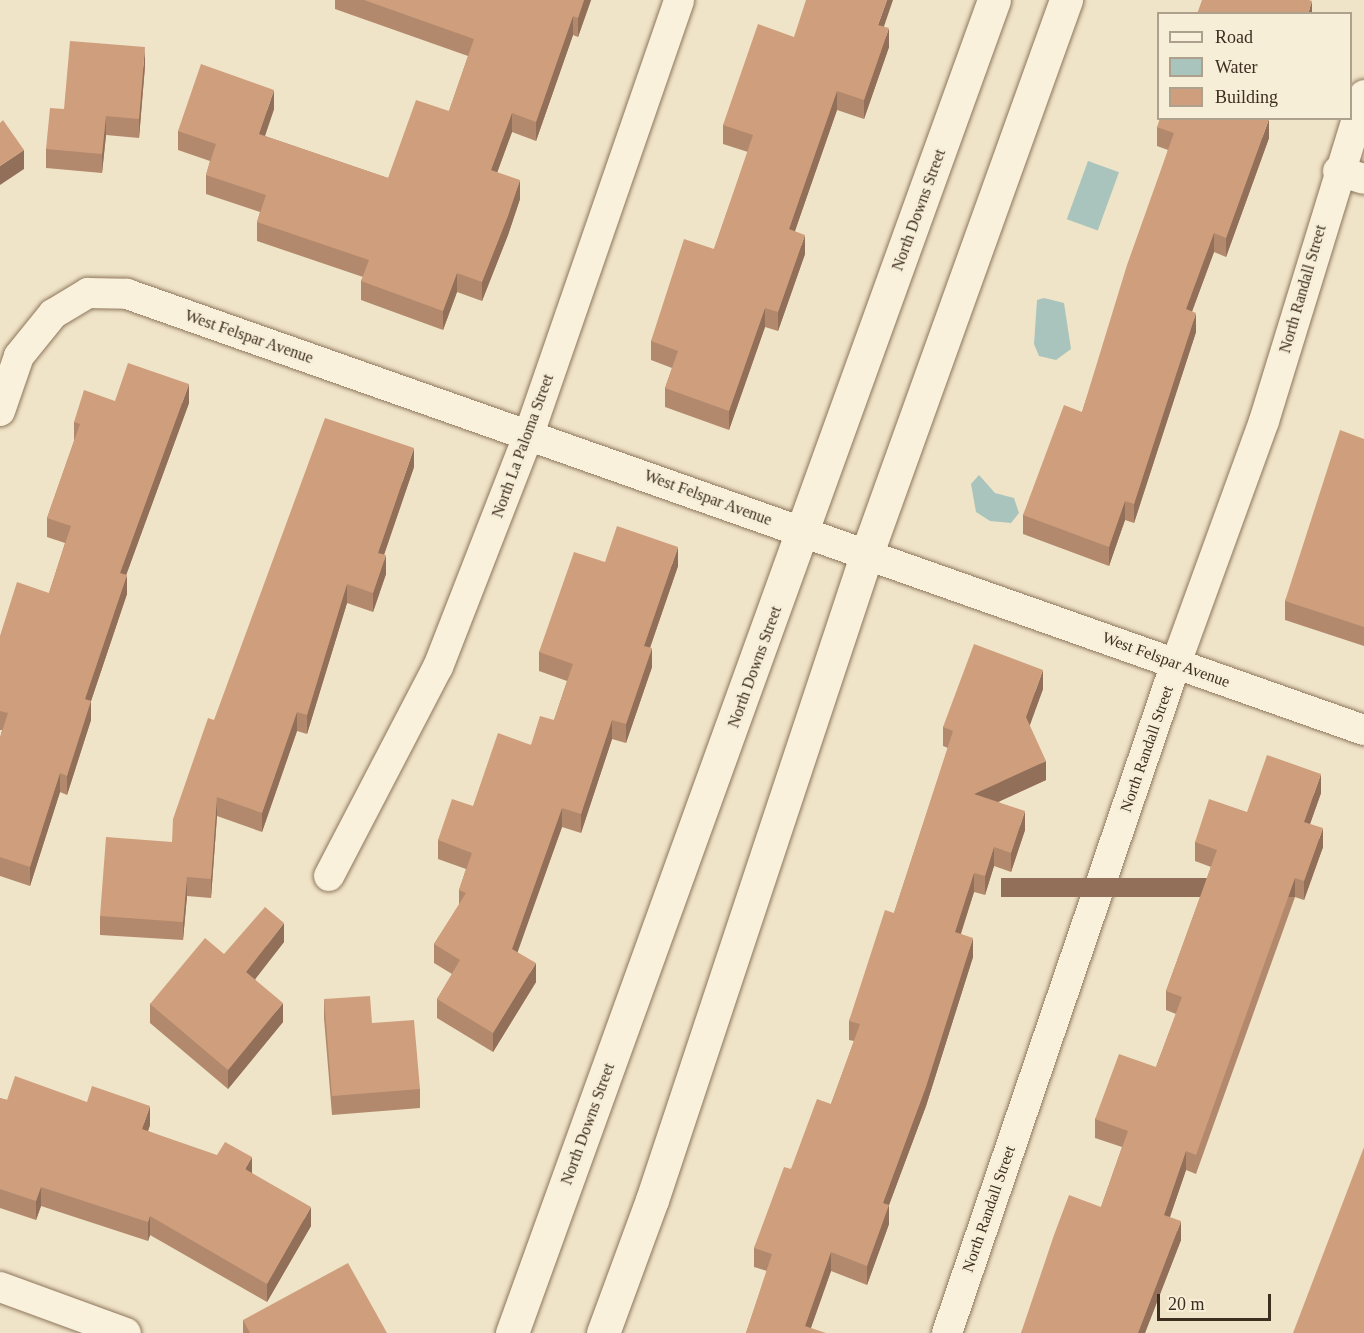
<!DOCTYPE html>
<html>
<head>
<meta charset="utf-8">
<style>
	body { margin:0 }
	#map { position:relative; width:1364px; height:1333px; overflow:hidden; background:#f0e4c8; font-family:"Times New Roman",serif }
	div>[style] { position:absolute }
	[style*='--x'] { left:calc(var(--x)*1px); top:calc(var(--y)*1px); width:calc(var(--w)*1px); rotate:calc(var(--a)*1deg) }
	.water>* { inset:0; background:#a9c4bc; transform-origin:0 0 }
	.roads { filter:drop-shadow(0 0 2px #8d765c) drop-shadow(0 0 2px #8d765c) }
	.minor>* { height:30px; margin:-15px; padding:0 15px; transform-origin:15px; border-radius:15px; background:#faf1dc }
	.secondary>* { height:33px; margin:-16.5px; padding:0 16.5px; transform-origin:16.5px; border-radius:16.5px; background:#faf1dc }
	.wall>* { inset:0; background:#b2896c }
	.shaded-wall>* { inset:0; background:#916f58; transform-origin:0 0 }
	.building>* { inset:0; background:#cf9f7d }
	span { translate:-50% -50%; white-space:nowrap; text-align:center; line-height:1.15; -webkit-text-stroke:5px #f7eed8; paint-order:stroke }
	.street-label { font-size:16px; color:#3d2e20 }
	.legend { position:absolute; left:1157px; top:12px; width:195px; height:108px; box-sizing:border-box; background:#f7eed8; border:2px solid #ada18e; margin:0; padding:8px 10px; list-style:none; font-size:18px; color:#3d2e20 }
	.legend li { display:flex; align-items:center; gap:12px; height:30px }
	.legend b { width:30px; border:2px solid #ada18e }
	.scale { position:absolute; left:1157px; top:1294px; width:114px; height:27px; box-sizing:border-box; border:3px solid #3d2e20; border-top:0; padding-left:8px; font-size:18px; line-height:21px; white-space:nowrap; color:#3d2e20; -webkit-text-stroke:4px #f7eed8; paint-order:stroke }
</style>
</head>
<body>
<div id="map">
	<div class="water">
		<div style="left:1088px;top:161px;width:33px;height:62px;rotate:20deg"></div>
		<div style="clip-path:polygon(1044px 298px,1064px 303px,1071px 349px,1056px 360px,1039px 356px,1034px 344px,1037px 300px)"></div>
		<div style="clip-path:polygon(979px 475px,995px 493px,1014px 498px,1019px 513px,1011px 523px,990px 521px,976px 512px,971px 484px)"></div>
	</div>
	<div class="roads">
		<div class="minor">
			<div style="--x:1338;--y:171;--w:27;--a:17"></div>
			<div style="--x:0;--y:411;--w:58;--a:-70.9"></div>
			<div style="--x:19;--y:356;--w:54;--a:-51"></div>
			<div style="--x:53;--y:314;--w:41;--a:-31"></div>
			<div style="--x:88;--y:293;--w:39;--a:1"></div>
			<div style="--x:127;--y:294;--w:1312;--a:19.42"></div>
			<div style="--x:329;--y:876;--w:236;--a:-62.5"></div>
			<div style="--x:438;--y:667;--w:250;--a:-68.7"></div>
			<div style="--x:529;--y:434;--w:459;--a:-70.9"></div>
			<div style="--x:0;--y:1287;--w:134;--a:20.1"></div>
			<div style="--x:947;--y:1333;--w:708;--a:-71.13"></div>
			<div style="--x:1176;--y:663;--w:258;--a:-70"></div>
			<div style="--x:1264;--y:421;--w:341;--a:-72.9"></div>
		</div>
		<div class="secondary">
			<div style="--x:512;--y:1333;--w:1417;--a:-70.12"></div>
			<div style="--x:603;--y:1333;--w:142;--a:-69.8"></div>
			<div style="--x:652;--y:1200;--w:682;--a:-71.62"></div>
			<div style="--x:867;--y:553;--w:588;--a:-70.21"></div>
		</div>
	</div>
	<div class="wall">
		<div style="clip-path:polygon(335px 0,591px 0,578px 37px,573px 35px,536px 141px,512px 132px,497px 173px,520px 199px,508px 235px,482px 301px,457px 292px,443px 330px,361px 300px,361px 281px,363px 277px,257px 241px,257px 222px,260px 212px,206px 194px,206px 175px,210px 161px,178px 150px,178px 131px,274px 109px,265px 136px,388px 178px,449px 111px,468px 56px,335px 9px)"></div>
		<div style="clip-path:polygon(884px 27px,889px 47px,864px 119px,837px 110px,795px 231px,805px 254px,778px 331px,765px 327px,729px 430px,665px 407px,665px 388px,672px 368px,651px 360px,651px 341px,714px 249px,748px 152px,723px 144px,723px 125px,794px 37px)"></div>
		<div style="clip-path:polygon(145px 66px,139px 138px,106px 135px,102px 173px,46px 168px,46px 149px,64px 109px)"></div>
		<div style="clip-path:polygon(1157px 127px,1269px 138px,1226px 257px,1214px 252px,1192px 311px,1196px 332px,1134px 523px,1125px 520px,1109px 566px,1023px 534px,1023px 515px,1082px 412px,1168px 150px,1157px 146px)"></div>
		<div style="clip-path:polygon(115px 401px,189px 403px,126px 575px,127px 594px,91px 701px,91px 720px,67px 795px,60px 792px,30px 886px,0 876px,0 738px,2px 730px,0 730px,0 636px,49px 593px,65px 543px,47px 537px,47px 518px,74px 441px,74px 422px)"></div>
		<div style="clip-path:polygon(1364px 439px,1364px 646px,1285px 620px,1285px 601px)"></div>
		<div style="clip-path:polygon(414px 467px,384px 555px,386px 574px,373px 612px,347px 603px,307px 734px,297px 731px,262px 832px,217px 816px,211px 898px,187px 896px,183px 940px,100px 935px,100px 916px,172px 842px,214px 720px)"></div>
		<div style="clip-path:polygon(605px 562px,678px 566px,650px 648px,652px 667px,626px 743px,612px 739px,581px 833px,562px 827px,517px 952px,536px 982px,493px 1052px,437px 1018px,437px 999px,452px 974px,434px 963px,434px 944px,459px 905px,459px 890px,466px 869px,438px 859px,438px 840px,473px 806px,554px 720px,567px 681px,539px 671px,539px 652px)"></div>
		<div style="clip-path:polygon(1043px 689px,1029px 726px,1046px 780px,998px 802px,1025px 830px,1011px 872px,994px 866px,985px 895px,974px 892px,961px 934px,973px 957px,926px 1106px,889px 1205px,889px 1224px,867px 1285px,831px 1271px,811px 1328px,746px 1333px,767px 1271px,754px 1267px,754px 1248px,791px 1169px,831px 1104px,854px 1041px,849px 1040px,849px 1021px,894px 913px,948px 748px,943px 746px,943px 727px)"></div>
		<div style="clip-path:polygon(1321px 793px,1310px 824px,1323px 847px,1304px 900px,1295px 897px,1196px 1174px,1186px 1170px,1170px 1217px,1181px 1240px,1145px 1333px,1021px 1333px,1101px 1207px,1122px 1147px,1095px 1138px,1095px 1119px,1156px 1067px,1176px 1014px,1166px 1010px,1166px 991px,1211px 867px,1195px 861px,1195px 842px,1247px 812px)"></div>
		<div style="clip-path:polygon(284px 942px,255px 979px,283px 1022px,228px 1089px,150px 1023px,150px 1004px,224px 954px)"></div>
		<div style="clip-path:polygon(324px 999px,372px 1023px,420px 1089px,420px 1108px,332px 1115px,324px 1018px)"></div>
		<div style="clip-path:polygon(0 1098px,7px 1100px,150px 1125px,148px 1131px,252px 1173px,311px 1226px,267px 1302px,150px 1235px,148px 1241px,41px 1206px,36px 1220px,0 1208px)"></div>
		<div style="clip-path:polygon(243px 1320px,387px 1333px,243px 1333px)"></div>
	</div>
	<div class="shaded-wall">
		<div style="clip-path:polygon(584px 0,591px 0,578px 37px,578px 18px)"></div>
		<div style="clip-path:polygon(887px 0,893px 0,878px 44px,878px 25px)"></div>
		<div style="clip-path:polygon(1312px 1px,1312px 14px,1308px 14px)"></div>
		<div style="clip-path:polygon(573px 16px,573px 35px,536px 141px,536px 122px)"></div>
		<div style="clip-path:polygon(889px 28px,889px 47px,864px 119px,864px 100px)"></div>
		<div style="clip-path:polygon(145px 47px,145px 66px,139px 138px,139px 119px)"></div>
		<div style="clip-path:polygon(274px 90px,274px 109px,259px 153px,259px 134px)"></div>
		<div style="clip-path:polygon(837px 91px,837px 110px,789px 248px,789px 229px)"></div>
		<div style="clip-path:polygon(512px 113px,512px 132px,491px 189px,491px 170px)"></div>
		<div style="clip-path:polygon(106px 116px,106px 135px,102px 173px,102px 154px)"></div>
		<div style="clip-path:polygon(1269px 119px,1269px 138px,1226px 257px,1226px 238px)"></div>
		<div style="clip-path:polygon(24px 150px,24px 169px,0 185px,0 166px)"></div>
		<div style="clip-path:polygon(520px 180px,520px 199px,508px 235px,482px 301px,482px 282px)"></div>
		<div style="clip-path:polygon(1214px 233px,1214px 252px,1186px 328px,1186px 309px)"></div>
		<div style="clip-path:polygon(805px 235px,805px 254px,778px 331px,778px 312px)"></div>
		<div style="clip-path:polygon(457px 273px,457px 292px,443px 330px,443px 311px)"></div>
		<div style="clip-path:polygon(765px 308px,765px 327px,729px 430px,729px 411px)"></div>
		<div style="clip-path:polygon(1196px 313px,1196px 332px,1134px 523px,1134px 504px)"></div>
		<div style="clip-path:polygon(189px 384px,189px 403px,120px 592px,120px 573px)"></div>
		<div style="clip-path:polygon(414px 448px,414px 467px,378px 572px,378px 553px)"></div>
		<div style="clip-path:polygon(1125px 501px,1125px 520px,1109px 566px,1109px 547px)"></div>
		<div style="clip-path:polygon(678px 547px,678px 566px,644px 665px,644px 646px)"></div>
		<div style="clip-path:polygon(386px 555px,386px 574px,373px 612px,373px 593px)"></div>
		<div style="clip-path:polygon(127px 575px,127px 594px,91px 701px,91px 720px,67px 795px,67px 776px,85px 699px)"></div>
		<div style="clip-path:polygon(347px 584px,347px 603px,307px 734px,307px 715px)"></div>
		<div style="clip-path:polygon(652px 648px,652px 667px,626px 743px,626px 724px)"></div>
		<div style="clip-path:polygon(1043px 670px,1043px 689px,1026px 736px,1026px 717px)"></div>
		<div style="clip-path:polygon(297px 712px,297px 731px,262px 832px,262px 813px)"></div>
		<div style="clip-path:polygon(612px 720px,612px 739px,581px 833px,581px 814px)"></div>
		<div style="clip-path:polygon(1046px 761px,1046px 780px,974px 813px,974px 794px)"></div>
		<div style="clip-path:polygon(60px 773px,60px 792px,30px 886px,30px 867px)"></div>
		<div style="clip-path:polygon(1321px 774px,1321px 793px,1304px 841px,1304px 822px)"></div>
		<div style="clip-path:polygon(217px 797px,217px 816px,211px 898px,211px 879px)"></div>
		<div style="clip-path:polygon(562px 808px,562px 827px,512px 968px,512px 949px)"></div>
		<div style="clip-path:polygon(1025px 811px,1025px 830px,1011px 872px,1011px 853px)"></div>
		<div style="clip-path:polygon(1323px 828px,1323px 847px,1304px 900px,1304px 881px)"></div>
		<div style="clip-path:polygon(994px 847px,994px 866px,985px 895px,985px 876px)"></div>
		<div style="clip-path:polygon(974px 873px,974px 892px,955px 951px,955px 932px)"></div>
		<div style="clip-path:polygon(187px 877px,187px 896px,183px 940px,183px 922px)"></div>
		<div style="left:1295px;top:878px;width:19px;height:294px;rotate:90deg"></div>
		<div style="clip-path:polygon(284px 923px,284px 942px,246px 991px,246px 972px)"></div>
		<div style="clip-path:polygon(973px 938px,973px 957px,926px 1106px,889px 1205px,889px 1224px,867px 1285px,867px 1266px,883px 1203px)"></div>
		<div style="clip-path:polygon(536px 963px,536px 982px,493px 1052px,493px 1033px)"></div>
		<div style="clip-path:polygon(283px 1003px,283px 1022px,228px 1089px,228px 1070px)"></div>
		<div style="clip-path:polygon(150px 1106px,150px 1125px,142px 1148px,142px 1129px)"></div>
		<div style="clip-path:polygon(1186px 1151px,1186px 1170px,1164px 1234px,1164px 1215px)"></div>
		<div style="clip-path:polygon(252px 1157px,252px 1176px,245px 1169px)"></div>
		<div style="clip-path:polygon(41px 1187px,41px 1206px,36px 1220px,36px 1201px)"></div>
		<div style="clip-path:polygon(311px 1207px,311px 1226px,267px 1302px,267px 1284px)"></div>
		<div style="clip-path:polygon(150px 1216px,150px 1235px,148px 1241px,148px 1222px)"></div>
		<div style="clip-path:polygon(1181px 1221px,1181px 1240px,1145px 1333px,1138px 1333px)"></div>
		<div style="clip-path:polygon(831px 1252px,831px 1271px,809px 1333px,805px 1326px)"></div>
	</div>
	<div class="building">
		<div style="clip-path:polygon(364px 0,584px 0,578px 18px,573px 16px,536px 122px,512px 113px,491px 170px,520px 180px,508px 216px,482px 282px,457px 273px,443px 311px,361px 281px,369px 260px,257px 222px,266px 195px,206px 175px,216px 144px,178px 131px,201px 64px,274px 90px,259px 134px,388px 178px,416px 100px,449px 111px,474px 39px)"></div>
		<div style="clip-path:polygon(806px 0,887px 0,878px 25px,889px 28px,864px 100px,837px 91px,789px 229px,805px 235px,778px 312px,765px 308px,729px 411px,665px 388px,678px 351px,651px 341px,684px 239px,714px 249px,753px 135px,723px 125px,758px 24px,794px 37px)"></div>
		<div style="clip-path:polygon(1202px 0,1309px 0,1312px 1px,1308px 14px,1197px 14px)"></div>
		<div style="clip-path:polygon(70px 41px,145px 47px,139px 119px,106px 116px,102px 154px,46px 149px,50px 108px,64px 109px)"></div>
		<div style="clip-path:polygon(1160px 118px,1269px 119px,1226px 238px,1214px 233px,1186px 309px,1196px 313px,1134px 504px,1125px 501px,1109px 547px,1023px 515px,1064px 405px,1082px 412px,1127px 265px,1174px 133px,1157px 127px)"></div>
		<div style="clip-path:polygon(3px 120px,24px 150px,0 166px,0 123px)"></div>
		<div style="clip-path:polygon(128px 363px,189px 384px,120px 573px,127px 575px,85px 699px,91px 701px,67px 776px,60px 773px,30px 867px,0 857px,0 738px,8px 713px,0 711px,0 636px,17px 582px,49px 593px,71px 526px,47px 518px,80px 424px,74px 422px,84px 390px,115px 401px)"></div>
		<div style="clip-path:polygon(325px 418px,414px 448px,378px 553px,386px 555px,373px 593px,347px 584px,307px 715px,297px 712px,262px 813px,217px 797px,211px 879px,187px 877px,183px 922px,100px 916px,106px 837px,172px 842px,173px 819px,208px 718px,214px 720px)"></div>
		<div style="clip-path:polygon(1340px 430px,1364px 439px,1364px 627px,1285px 601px)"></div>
		<div style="clip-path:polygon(617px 526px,678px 547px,644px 646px,652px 648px,626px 724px,612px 720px,581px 814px,562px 808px,512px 949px,536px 963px,493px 1033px,437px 999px,460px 960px,434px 944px,466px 893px,459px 890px,472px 853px,438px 840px,452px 799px,473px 806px,498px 733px,531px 745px,540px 716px,554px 720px,573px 664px,539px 652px,574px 552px,605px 562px)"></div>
		<div style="clip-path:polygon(974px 644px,1043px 670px,1026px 717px,1046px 761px,974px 794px,1025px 811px,1011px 853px,994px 847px,985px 876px,974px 873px,955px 932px,973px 938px,926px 1087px,883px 1203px,889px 1205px,867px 1266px,831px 1252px,805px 1326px,826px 1333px,746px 1333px,772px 1254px,754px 1248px,784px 1167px,791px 1169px,817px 1099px,831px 1104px,860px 1024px,849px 1021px,885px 910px,894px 913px,953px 731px,943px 727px)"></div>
		<div style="clip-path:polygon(1267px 755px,1321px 774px,1304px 822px,1323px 828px,1304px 881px,1295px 878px,1196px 1155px,1186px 1151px,1164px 1215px,1181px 1221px,1138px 1333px,1021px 1333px,1054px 1235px,1069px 1195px,1101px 1207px,1128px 1131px,1095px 1119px,1119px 1054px,1156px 1067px,1182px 997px,1166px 991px,1217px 850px,1195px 842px,1209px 799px,1247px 812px)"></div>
		<div style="clip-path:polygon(265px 907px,284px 923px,246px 972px,283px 1003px,228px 1070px,150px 1004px,205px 938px,224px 954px)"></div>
		<div style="clip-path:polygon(370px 996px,372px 1023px,414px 1020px,420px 1089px,332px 1096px,324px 999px)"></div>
		<div style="clip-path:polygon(15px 1076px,87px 1102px,92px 1086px,150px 1106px,142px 1129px,217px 1155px,225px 1142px,252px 1157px,245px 1169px,311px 1207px,267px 1284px,150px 1216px,148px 1222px,41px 1187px,36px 1201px,0 1189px,0 1098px,7px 1100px)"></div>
		<div style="clip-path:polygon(1364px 1147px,1364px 1333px,1293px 1333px)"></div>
		<div style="clip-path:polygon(348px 1263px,387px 1333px,250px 1333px,243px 1320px)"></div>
	</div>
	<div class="street-label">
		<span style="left:919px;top:210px;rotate:-70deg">North Downs Street</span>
		<span style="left:1303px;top:289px;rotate:-74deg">North Randall Street</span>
		<span style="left:249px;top:337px;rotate:19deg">West Felspar Avenue</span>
		<span style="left:523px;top:446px;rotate:-70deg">North La Paloma Street</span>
		<span style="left:708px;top:498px;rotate:20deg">West Felspar Avenue</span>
		<span style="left:1166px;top:660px;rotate:20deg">West Felspar Avenue</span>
		<span style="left:755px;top:667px;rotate:-70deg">North Downs Street</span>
		<span style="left:1147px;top:749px;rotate:-71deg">North Randall Street</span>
		<span style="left:588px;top:1124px;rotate:-70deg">North Downs Street</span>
		<span style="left:989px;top:1209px;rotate:-71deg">North Randall Street</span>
	</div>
	<ul class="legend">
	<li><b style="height:8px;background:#faf1dc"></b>Road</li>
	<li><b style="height:16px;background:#a9c4bc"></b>Water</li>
	<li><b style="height:16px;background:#cf9f7d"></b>Building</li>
	</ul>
	<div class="scale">20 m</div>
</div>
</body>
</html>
